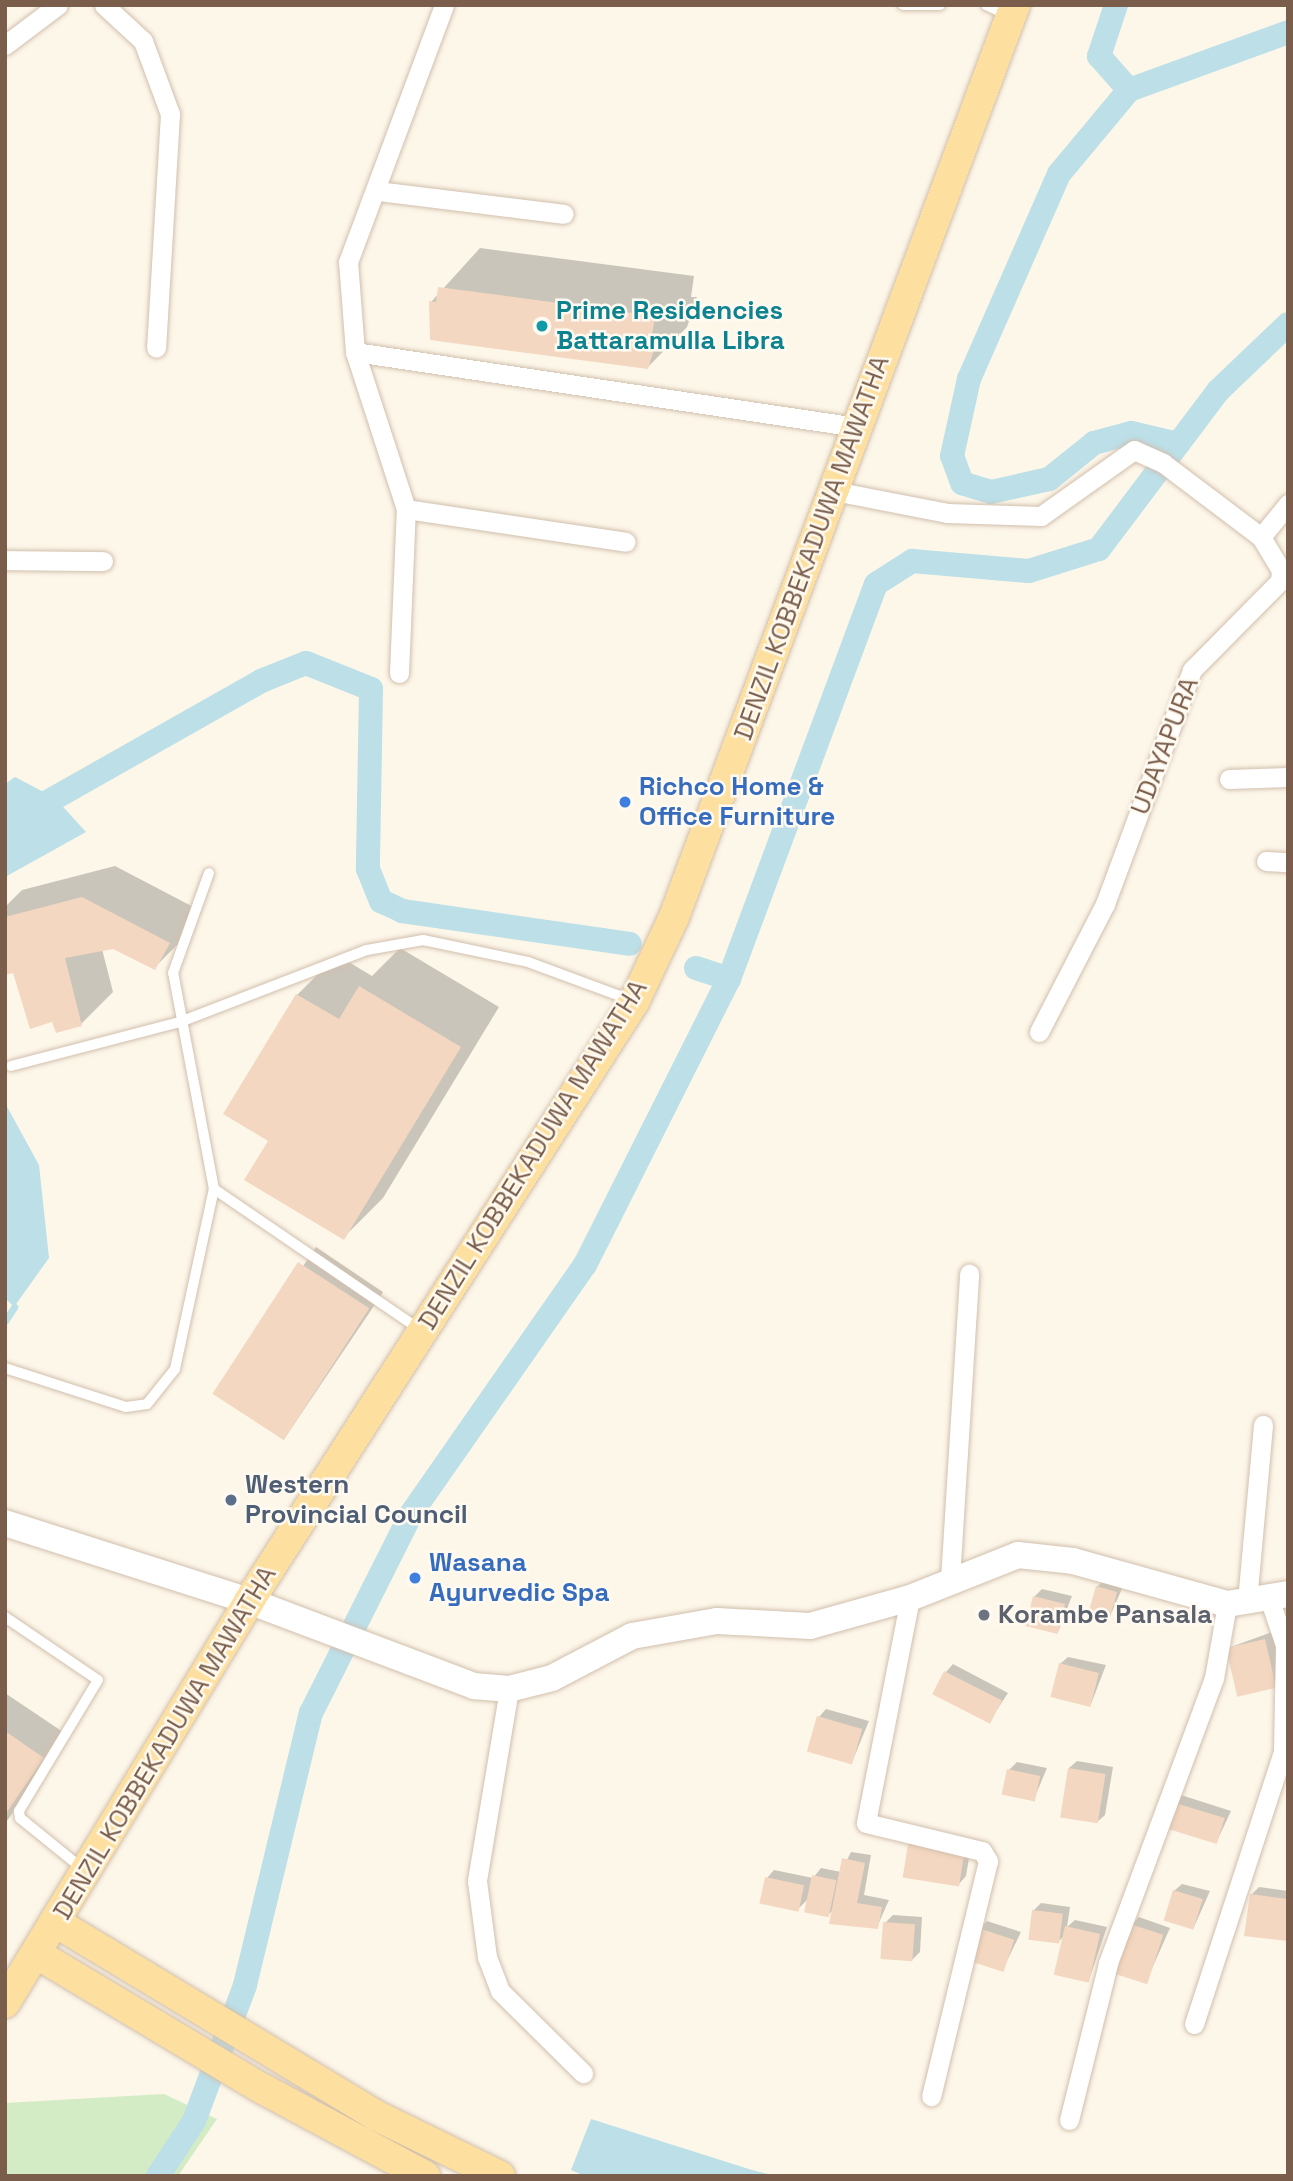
<!DOCTYPE html>
<html>
<head>
<meta charset="utf-8">
<style>
	body { margin:0 }
	#map { position:relative; width:1293px; height:2181px; overflow:hidden; background:#fdf7e9; font-family:"Space Grotesk",sans-serif }
	div>[style] { position:absolute }
	[style*='--x'] { left:calc(var(--x)*1px); top:calc(var(--y)*1px); width:calc(var(--w)*1px); rotate:calc(var(--a)*1deg) }
	.green>* { inset:0; background:#d3ecc6 }
	.water>* { inset:0; background:#bcdfe8 }
	.shadow>* { inset:0; background:#0003; transform-origin:0 0 }
	.stream>* { height:7px; margin:-3.5px; padding:0 3.5px; transform-origin:3.5px; border-radius:3.5px; background:#bcdfe8 }
	.canal>* { height:24px; margin:-12px; padding:0 12px; transform-origin:12px; border-radius:12px; background:#bcdfe8 }
	.building>* { inset:0; background:#f4d7c0; transform-origin:0 0 }
	.roads { filter:drop-shadow(0 0 2px #d1bfad) drop-shadow(0 0 2px #d1bfad) }
	.lane>* { height:10px; margin:-5px; padding:0 5px; transform-origin:5px; border-radius:5px; background:#fff }
	.street>* { height:19px; margin:-9.5px; padding:0 9.5px; transform-origin:9.5px; border-radius:9.5px; background:#fff }
	.secondary>* { height:26px; margin:-13px; padding:0 13px; transform-origin:13px; border-radius:13px; background:#fff }
	.primary>* { height:30px; margin:-15px; padding:0 15px; transform-origin:15px; border-radius:15px; background:#fde0a0 }
	.dots>* { width:19px; height:19px; translate:-50% -50%; box-sizing:border-box; border:4px solid #fffaf1; border-radius:50% }
	span { translate:-50% -50%; white-space:nowrap; text-align:center; line-height:1.15; -webkit-text-stroke:5px #fffaf1; paint-order:stroke }
	.culture-label { font-size:26px; color:#0d838f; font-weight:700 }
	.left { translate:0 -50%; text-align:left }
	.street-label { font-size:26px; color:#7a5e4b }
	.shop-label { font-size:26px; color:#366cbe; font-weight:700 }
	.service-label { font-size:26px; color:#4e5e75; font-weight:700 }
	.worship-label { font-size:26px; color:#5b616d; font-weight:700 }
	.frame { position:absolute; inset:0; border:7px solid #7a5e4b; pointer-events:none }
</style>
</head>
<body>
<div id="map">
	<div class="green">
		<div style="clip-path:polygon(164px 2094px,217px 2119px,178px 2176px,5px 2176px,5px 2103px)"></div>
	</div>
	<div class="water">
		<div style="clip-path:polygon(15px 777px,55px 798px,86px 832px,5px 877px,5px 784px)"></div>
		<div style="clip-path:polygon(5px 1103px,39px 1165px,49px 1258px,14px 1307px,5px 1298px)"></div>
		<div style="clip-path:polygon(591px 2119px,752px 2170px,777px 2176px,585px 2176px,571px 2170px)"></div>
	</div>
	<div class="shadow">
		<div style="clip-path:polygon(480px 248px,694px 276px,691px 297px,697px 297px,687px 327px,648px 367px,431px 302px)"></div>
		<div style="clip-path:polygon(115px 866px,201px 911px,187px 935px,155px 967px,113px 947px,102px 949px,113px 992px,81px 1024px,53px 1020px,14px 971px,5px 973px,5px 907px,22px 890px)"></div>
		<div style="clip-path:polygon(400px 948px,499px 1007px,383px 1198px,344px 1237px,297px 995px,337px 955px,372px 976px)"></div>
		<div style="left:316px;top:1247px;width:81px;height:178px;rotate:34deg"></div>
		<div style="clip-path:polygon(1105px 1579px,1124px 1584px,1108px 1621px,1097px 1587px)"></div>
		<div style="clip-path:polygon(1042px 1589px,1072px 1596px,1058px 1632px,1034px 1597px)"></div>
		<div style="clip-path:polygon(1272px 1632px,1283px 1679px,1275px 1687px,1228px 1648px)"></div>
		<div style="clip-path:polygon(1068px 1657px,1106px 1665px,1091px 1704px,1060px 1664px)"></div>
		<div style="clip-path:polygon(953px 1664px,1008px 1693px,989px 1722px,946px 1672px)"></div>
		<div style="clip-path:polygon(5px 1693px,66px 1734px,5px 1824px)"></div>
		<div style="clip-path:polygon(826px 1709px,869px 1721px,852px 1762px,819px 1717px)"></div>
		<div style="clip-path:polygon(1077px 1761px,1113px 1767px,1105px 1815px,1097px 1822px,1069px 1768px)"></div>
		<div style="clip-path:polygon(1017px 1762px,1047px 1768px,1034px 1799px,1009px 1770px)"></div>
		<div style="clip-path:polygon(1181px 1795px,1231px 1811px,1216px 1843px,1174px 1803px)"></div>
		<div style="clip-path:polygon(917px 1837px,971px 1846px,966px 1876px,959px 1884px,909px 1845px)"></div>
		<div style="clip-path:polygon(851px 1852px,871px 1855px,864px 1895px,889px 1900px,877px 1927px,834px 1909px,829px 1914px,809px 1898px,798px 1909px,767px 1878px,774px 1870px,813px 1878px,821px 1868px,841px 1872px)"></div>
		<div style="clip-path:polygon(1182px 1884px,1210px 1891px,1194px 1927px,1174px 1891px)"></div>
		<div style="clip-path:polygon(1259px 1887px,1288px 1891px,1288px 1939px,1251px 1895px)"></div>
		<div style="clip-path:polygon(1041px 1903px,1070px 1907px,1067px 1927px,1075px 1920px,1107px 1927px,1089px 1980px,1065px 1935px,1058px 1942px,1033px 1911px)"></div>
		<div style="clip-path:polygon(893px 1915px,922px 1917px,920px 1952px,912px 1960px,885px 1923px)"></div>
		<div style="clip-path:polygon(1139px 1917px,1170px 1928px,1146px 1982px,1131px 1925px)"></div>
		<div style="clip-path:polygon(987px 1921px,1021px 1932px,1002px 1971px,979px 1929px)"></div>
	</div>
	<div class="stream">
		<div style="--x:5;--y:1321;--w:17;--a:-57"></div>
	</div>
	<div class="canal">
		<div style="--x:1116;--y:5;--w:54;--a:108.4"></div>
		<div style="--x:1099;--y:56;--w:45;--a:48.6"></div>
		<div style="--x:1178;--y:444;--w:48;--a:-166.8"></div>
		<div style="--x:1131;--y:433;--w:38;--a:165"></div>
		<div style="--x:1094;--y:443;--w:58;--a:141.3"></div>
		<div style="--x:1049;--y:479;--w:59;--a:167.4"></div>
		<div style="--x:991;--y:492;--w:30;--a:-163"></div>
		<div style="--x:962;--y:483;--w:29;--a:-110"></div>
		<div style="--x:952;--y:456;--w:79;--a:-77.6"></div>
		<div style="--x:969;--y:379;--w:224;--a:-66.3"></div>
		<div style="--x:1059;--y:174;--w:109;--a:-50.2"></div>
		<div style="--x:1129;--y:90;--w:169;--a:-20"></div>
		<div style="--x:5;--y:826;--w:294;--a:-29.5"></div>
		<div style="--x:261;--y:681;--w:48;--a:-21.8"></div>
		<div style="--x:306;--y:663;--w:70;--a:21.8"></div>
		<div style="--x:371;--y:689;--w:180;--a:91"></div>
		<div style="--x:368;--y:869;--w:35;--a:68"></div>
		<div style="--x:381;--y:901;--w:23;--a:25"></div>
		<div style="--x:402;--y:911;--w:230;--a:8.2"></div>
		<div style="--x:696;--y:968;--w:35;--a:18"></div>
		<div style="--x:158;--y:2176;--w:66;--a:-56.8"></div>
		<div style="--x:194;--y:2121;--w:145;--a:-69.4"></div>
		<div style="--x:245;--y:1985;--w:280;--a:-76.4"></div>
		<div style="--x:311;--y:1713;--w:223;--a:-63.3"></div>
		<div style="--x:411;--y:1514;--w:304;--a:-55.1"></div>
		<div style="--x:585;--y:1265;--w:320;--a:-63.3"></div>
		<div style="--x:729;--y:979;--w:421;--a:-69.6"></div>
		<div style="--x:876;--y:584;--w:43;--a:-32.6"></div>
		<div style="--x:912;--y:561;--w:117;--a:4.9"></div>
		<div style="--x:1029;--y:571;--w:73;--a:-17.4"></div>
		<div style="--x:1099;--y:549;--w:199;--a:-53"></div>
		<div style="--x:1219;--y:390;--w:95;--a:-43.7"></div>
	</div>
	<div class="building">
		<div style="clip-path:polygon(438px 287px,655px 316px,652px 336px,658px 337px,648px 369px,430px 340px,429px 301px,436px 302px)"></div>
		<div style="clip-path:polygon(82px 897px,170px 943px,155px 970px,113px 949px,65px 958px,82px 1026px,56px 1033px,52px 1022px,30px 1029px,13px 973px,5px 975px,5px 917px)"></div>
		<div style="clip-path:polygon(359px 986px,461px 1047px,344px 1240px,244px 1180px,268px 1141px,223px 1114px,296px 994px,339px 1019px)"></div>
		<div style="left:298px;top:1262px;width:85px;height:157px;rotate:33deg"></div>
		<div style="left:1096px;top:1586px;width:22px;height:32px;rotate:16deg"></div>
		<div style="left:1033px;top:1596px;width:33px;height:31px;rotate:14deg"></div>
		<div style="left:1265px;top:1639px;width:50px;height:40px;rotate:77deg"></div>
		<div style="left:1059px;top:1663px;width:41px;height:35px;rotate:14deg"></div>
		<div style="left:944px;top:1671px;width:65px;height:26px;rotate:27deg"></div>
		<div style="left:817px;top:1716px;width:47px;height:37px;rotate:16deg"></div>
		<div style="clip-path:polygon(5px 1731px,44px 1758px,5px 1815px)"></div>
		<div style="left:1068px;top:1768px;width:38px;height:50px;rotate:9deg"></div>
		<div style="left:1007px;top:1769px;width:34px;height:26px;rotate:12deg"></div>
		<div style="left:1172px;top:1802px;width:55px;height:27px;rotate:17deg"></div>
		<div style="left:908px;top:1844px;width:57px;height:34px;rotate:9deg"></div>
		<div style="clip-path:polygon(842px 1858px,865px 1863px,857px 1903px,882px 1907px,878px 1929px,829px 1924px)"></div>
		<div style="left:812px;top:1875px;width:25px;height:38px;rotate:12deg"></div>
		<div style="left:765px;top:1877px;width:40px;height:27px;rotate:12deg"></div>
		<div style="left:1173px;top:1890px;width:31px;height:32px;rotate:17deg"></div>
		<div style="clip-path:polygon(1250px 1894px,1288px 1899px,1288px 1941px,1244px 1936px)"></div>
		<div style="left:1032px;top:1910px;width:31px;height:30px;rotate:7deg"></div>
		<div style="left:883px;top:1922px;width:32px;height:37px;rotate:4deg"></div>
		<div style="left:1130px;top:1924px;width:35px;height:52px;rotate:18deg"></div>
		<div style="left:1065px;top:1926px;width:36px;height:50px;rotate:13deg"></div>
		<div style="left:978px;top:1928px;width:38px;height:34px;rotate:18deg"></div>
	</div>
	<div class="roads">
		<div class="lane">
			<div style="--x:903;--y:5;--w:37;--a:0"></div>
			<div style="--x:986;--y:5;--w:23;--a:25"></div>
			<div style="--x:11;--y:1066;--w:175;--a:-14.6"></div>
			<div style="--x:180;--y:1022;--w:200;--a:-21.1"></div>
			<div style="--x:367;--y:950;--w:57;--a:-10.1"></div>
			<div style="--x:423;--y:940;--w:107;--a:11.8"></div>
			<div style="--x:528;--y:962;--w:110;--a:20.3"></div>
			<div style="--x:214;--y:1189;--w:248;--a:34.3"></div>
			<div style="--x:5;--y:1368;--w:127;--a:17.9"></div>
			<div style="--x:126;--y:1407;--w:21;--a:-8"></div>
			<div style="--x:147;--y:1404;--w:45;--a:-51.3"></div>
			<div style="--x:175;--y:1369;--w:184;--a:-77.8"></div>
			<div style="--x:214;--y:1189;--w:220;--a:-100.7"></div>
			<div style="--x:173;--y:973;--w:106;--a:-70.2"></div>
			<div style="--x:5;--y:1617;--w:112;--a:34.1"></div>
			<div style="--x:98;--y:1680;--w:153;--a:121.1"></div>
			<div style="--x:19;--y:1811;--w:7;--a:82"></div>
			<div style="--x:20;--y:1818;--w:82;--a:39.1"></div>
		</div>
		<div class="street">
			<div style="--x:104;--y:5;--w:53;--a:42.7"></div>
			<div style="--x:143;--y:41;--w:78;--a:69.7"></div>
			<div style="--x:170;--y:114;--w:234;--a:93.4"></div>
			<div style="--x:5;--y:45;--w:66;--a:-37"></div>
			<div style="--x:378;--y:191;--w:187;--a:7"></div>
			<div style="--x:355;--y:352;--w:508;--a:8.5"></div>
			<div style="--x:834;--y:491;--w:115;--a:11"></div>
			<div style="--x:947;--y:513;--w:94;--a:1.8"></div>
			<div style="--x:1041;--y:516;--w:114;--a:-35.4"></div>
			<div style="--x:1134;--y:450;--w:32;--a:24"></div>
			<div style="--x:1163;--y:463;--w:123;--a:37.1"></div>
			<div style="--x:1261;--y:537;--w:39;--a:59"></div>
			<div style="--x:1281;--y:570;--w:11;--a:95"></div>
			<div style="--x:1280;--y:581;--w:125;--a:134.7"></div>
			<div style="--x:1192;--y:670;--w:250;--a:110.4"></div>
			<div style="--x:1105;--y:904;--w:144;--a:117.3"></div>
			<div style="--x:406;--y:509;--w:222;--a:8.5"></div>
			<div style="--x:1261;--y:537;--w:43;--a:-50.7"></div>
			<div style="--x:5;--y:560;--w:98;--a:0.6"></div>
			<div style="--x:399;--y:673;--w:164;--a:-87.6"></div>
			<div style="--x:406;--y:509;--w:165;--a:-108"></div>
			<div style="--x:355;--y:352;--w:90;--a:-94.4"></div>
			<div style="--x:348;--y:262;--w:274;--a:-69.5"></div>
			<div style="--x:1229;--y:779;--w:59;--a:-1.9"></div>
			<div style="--x:1266;--y:861;--w:22;--a:3"></div>
			<div style="--x:950;--y:1579;--w:306;--a:-86.4"></div>
			<div style="--x:910;--y:1598;--w:229;--a:101.1"></div>
			<div style="--x:866;--y:1823;--w:119;--a:13.6"></div>
			<div style="--x:982;--y:1851;--w:12;--a:59"></div>
			<div style="--x:988;--y:1861;--w:242;--a:103.6"></div>
			<div style="--x:1247;--y:1601;--w:177;--a:-84.8"></div>
			<div style="--x:509;--y:1689;--w:195;--a:99.5"></div>
			<div style="--x:477;--y:1881;--w:77;--a:82.5"></div>
			<div style="--x:487;--y:1957;--w:36;--a:69"></div>
			<div style="--x:500;--y:1991;--w:117;--a:44.7"></div>
			<div style="--x:1194;--y:2024;--w:287;--a:-71.9"></div>
			<div style="--x:1283;--y:1751;--w:106;--a:-88.9"></div>
			<div style="--x:1285;--y:1645;--w:50;--a:-108.8"></div>
			<div style="--x:1069;--y:2120;--w:162;--a:-76"></div>
			<div style="--x:1108;--y:1963;--w:304;--a:-69.6"></div>
			<div style="--x:1214;--y:1678;--w:75;--a:-80"></div>
		</div>
		<div class="secondary">
			<div style="--x:5;--y:1523;--w:256;--a:17.7"></div>
			<div style="--x:249;--y:1601;--w:241;--a:20.7"></div>
			<div style="--x:474;--y:1686;--w:35;--a:5"></div>
			<div style="--x:509;--y:1689;--w:44;--a:-14.3"></div>
			<div style="--x:552;--y:1678;--w:90;--a:-27.7"></div>
			<div style="--x:632;--y:1636;--w:86;--a:-10"></div>
			<div style="--x:717;--y:1621;--w:93;--a:3.1"></div>
			<div style="--x:810;--y:1626;--w:104;--a:-15.6"></div>
			<div style="--x:910;--y:1598;--w:116;--a:-21.7"></div>
			<div style="--x:1018;--y:1555;--w:55;--a:6.2"></div>
			<div style="--x:1073;--y:1561;--w:160;--a:15.6"></div>
			<div style="--x:1227;--y:1604;--w:62;--a:-9.3"></div>
		</div>
		<div class="primary">
			<div style="--x:57;--y:1923;--w:371;--a:31.1"></div>
			<div style="--x:375;--y:2115;--w:139;--a:26"></div>
			<div style="--x:37;--y:1954;--w:263;--a:30.9"></div>
			<div style="--x:263;--y:2089;--w:184;--a:28.2"></div>
			<div style="--x:5;--y:2003;--w:470;--a:-58.7"></div>
			<div style="--x:249;--y:1601;--w:712;--a:-57.27"></div>
			<div style="--x:634;--y:1002;--w:94;--a:-64.8"></div>
			<div style="--x:674;--y:917;--w:974;--a:-69.5"></div>
		</div>
	</div>
	<div class="dots">
		<div style="left:542px;top:326px;background:#0f9aa8"></div>
		<div style="left:625px;top:802px;background:#3f7fe0"></div>
		<div style="left:231px;top:1500px;background:#5c6f8a"></div>
		<div style="left:415px;top:1578px;background:#3f7fe0"></div>
		<div style="left:984px;top:1615px;background:#6b7280"></div>
	</div>
	<div class="culture-label">
		<span class="left" style="left:556px;top:326px">Prime Residencies<br>Battaramulla Libra</span>
	</div>
	<div class="street-label">
		<span style="left:812px;top:548px;rotate:-70deg">DENZIL KOBBEKADUWA MAWATHA</span>
		<span style="left:1165px;top:746px;rotate:-69deg">UDAYAPURA</span>
		<span style="left:533px;top:1155px;rotate:-58deg">DENZIL KOBBEKADUWA MAWATHA</span>
		<span style="left:165px;top:1743px;rotate:-59deg">DENZIL KOBBEKADUWA MAWATHA</span>
	</div>
	<div class="shop-label">
		<span class="left" style="left:639px;top:802px">Richco Home &amp;<br>Office Furniture</span>
		<span class="left" style="left:429px;top:1578px">Wasana<br>Ayurvedic Spa</span>
	</div>
	<div class="service-label">
		<span class="left" style="left:245px;top:1500px">Western<br>Provincial Council</span>
	</div>
	<div class="worship-label">
		<span class="left" style="left:998px;top:1615px">Korambe Pansala</span>
	</div>
	<div class="frame"></div>
</div>
</body>
</html>
